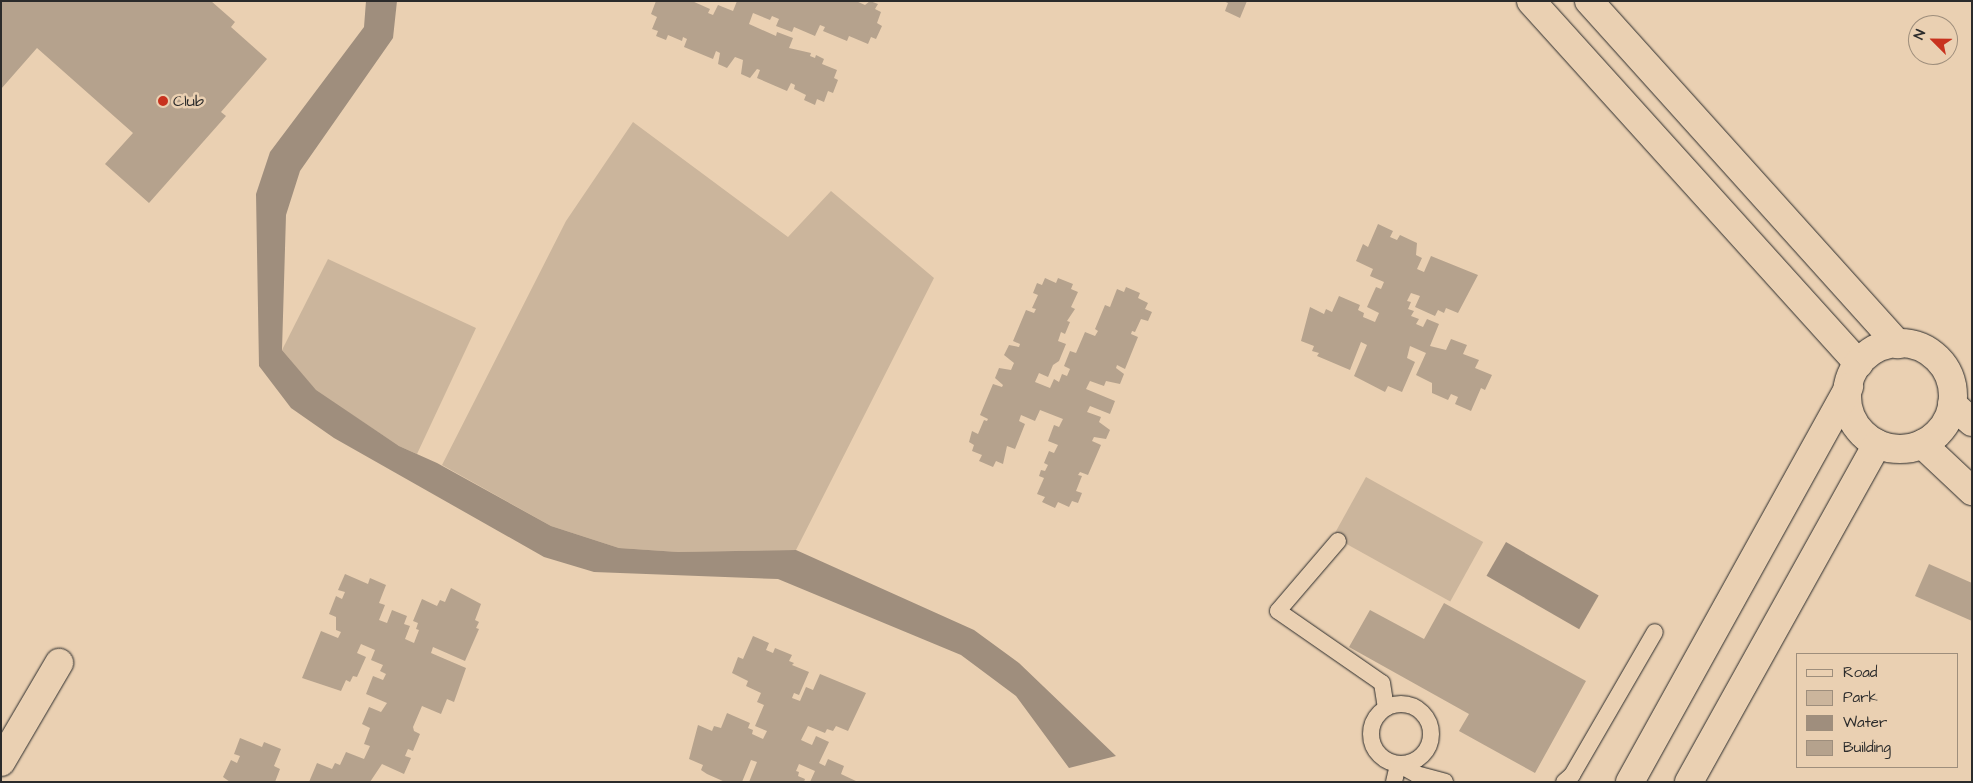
<!DOCTYPE html>
<html>
<head>
<meta charset="utf-8">
<style>
	body { margin:0 }
	#map { position:relative; width:1973px; height:783px; overflow:hidden; background:#ead0b2; font-family:"Architects Daughter",sans-serif }
	div>[style] { position:absolute }
	[style*='--x'] { left:calc(var(--x)*1px); top:calc(var(--y)*1px); width:calc(var(--w)*1px); rotate:calc(var(--a)*1deg) }
	.green>* { inset:0; background:#cbb59c; transform-origin:0 0 }
	.water>* { inset:0; background:#9f8e7d; transform-origin:0 0 }
	.building>* { inset:0; background:#b5a28d }
	.roads { filter:drop-shadow(0 0 1px #2b2b2b) drop-shadow(0 0 1px #2b2b2b) }
	.service>* { height:16px; margin:-8px; padding:0 8px; transform-origin:8px; border-radius:8px; background:#ead0b2 }
	.service>.ring { margin:-8px; padding:0; box-sizing:content-box; background:none; border:16px solid #ead0b2; border-radius:50% }
	.minor>* { height:28px; margin:-14px; padding:0 14px; transform-origin:14px; border-radius:14px; background:#ead0b2 }
	.secondary>* { height:28px; margin:-14px; padding:0 14px; transform-origin:14px; border-radius:14px; background:#ead0b2 }
	.secondary>.ring { margin:-14px; padding:0; box-sizing:content-box; background:none; border:28px solid #ead0b2; border-radius:50% }
	.dots>* { width:14px; height:14px; translate:-50% -50%; box-sizing:border-box; border:2px solid #ead0b2; border-radius:50% }
	span { translate:-50% -50%; white-space:nowrap; text-align:center; line-height:1.15; -webkit-text-stroke:5px #ead0b2; paint-order:stroke }
	.poi-label { font-size:16px; color:#2b2b2b }
	.left { translate:0 -50%; text-align:left }
	.frame { position:absolute; inset:0; border:2px solid #2b2b2b; pointer-events:none }
	.legend { position:absolute; left:1796px; top:653px; width:162px; height:115px; box-sizing:border-box; background:#ead0b2; border:1px solid #9e8e7c; margin:0; padding:6px 9px; list-style:none; font-size:15px; color:#2b2b2b }
	.legend li { display:flex; align-items:center; gap:10px; height:25px }
	.legend b { width:25px; border:1px solid #9e8e7c }
	.north { position:absolute; left:1908px; top:15px; width:50px; height:50px; box-sizing:border-box; background:#ead0b2; border:1px solid #9e8e7c; border-radius:50%; rotate:293deg; font-size:14px; font-weight:700; line-height:20px; text-align:center; color:#2b2b2b }
	.north::after { content:''; display:block; margin:auto; width:18px; height:22px; background:#c8321e; clip-path:polygon(50% 0,100% 100%,50% 72%,0 100%) }
</style>
</head>
<body>
<div id="map">
	<div class="green">
		<div style="clip-path:polygon(633px 122px,788px 237px,831px 191px,934px 278px,796px 550px,678px 552px,619px 548px,551px 526px,442px 465px,566px 221px)"></div>
		<div style="clip-path:polygon(328px 259px,476px 328px,417px 454px,399px 446px,316px 391px,282px 350px)"></div>
		<div style="left:1366px;top:477px;width:134px;height:68px;rotate:29deg"></div>
	</div>
	<div class="water">
		<div style="clip-path:polygon(366px 1px,397px 1px,393px 38px,300px 171px,286px 215px,282px 350px,316px 390px,399px 446px,437px 463px,551px 526px,619px 548px,678px 552px,796px 550px,974px 630px,1019px 663px,1116px 756px,1069px 768px,1016px 696px,961px 655px,778px 579px,594px 572px,544px 557px,334px 438px,291px 408px,259px 366px,256px 194px,270px 152px,364px 27px)"></div>
		<div style="left:1506px;top:542px;width:107px;height:39px;rotate:30deg"></div>
	</div>
	<div class="building">
		<div style="clip-path:polygon(1px 1px,211px 1px,235px 22px,231px 27px,267px 59px,221px 112px,226px 116px,149px 203px,105px 164px,133px 133px,37px 48px,1px 89px)"></div>
		<div style="clip-path:polygon(656px 1px,692px 1px,710px 9px,708px 13px,713px 15px,718px 5px,733px 11px,737px 1px,856px 1px,865px 5px,870px 1px,878px 4px,875px 9px,881px 12px,877px 23px,882px 26px,876px 39px,871px 37px,868px 44px,849px 36px,847px 41px,823px 31px,825px 27px,820px 25px,815px 36px,794px 27px,792px 32px,776px 26px,779px 19px,772px 16px,770px 20px,753px 13px,749px 24px,776px 36px,777px 32px,793px 38px,789px 48px,811px 53px,810px 56px,815px 58px,816px 55px,824px 59px,822px 64px,837px 70px,834px 78px,838px 80px,833px 93px,828px 91px,824px 102px,817px 99px,815px 105px,804px 100px,806px 95px,794px 89px,795px 85px,791px 83px,787px 91px,757px 78px,760px 70px,757px 69px,750px 78px,741px 74px,743px 60px,735px 57px,727px 68px,718px 64px,720px 53px,716px 51px,713px 59px,684px 47px,687px 39px,683px 37px,682px 41px,668px 35px,666px 40px,656px 36px,658px 31px,652px 29px,657px 17px,651px 14px)"></div>
		<div style="clip-path:polygon(1223px 1px,1247px 1px,1240px 18px,1225px 11px,1228px 3px)"></div>
		<div style="clip-path:polygon(1378px 224px,1393px 231px,1390px 237px,1397px 240px,1400px 235px,1417px 243px,1416px 255px,1422px 258px,1417px 269px,1424px 272px,1431px 256px,1478px 275px,1458px 313px,1446px 308px,1444px 313px,1438px 310px,1435px 316px,1415px 307px,1420px 296px,1411px 293px,1407px 301px,1411px 302px,1408px 309px,1414px 311px,1411px 316px,1419px 319px,1416px 324px,1423px 327px,1427px 319px,1439px 324px,1430px 346px,1446px 350px,1451px 339px,1467px 345px,1463px 354px,1479px 360px,1475px 368px,1492px 375px,1485px 390px,1481px 388px,1471px 411px,1455px 404px,1458px 397px,1451px 394px,1448px 400px,1432px 393px,1432px 383px,1416px 375px,1426px 353px,1410px 346px,1407px 358px,1415px 362px,1402px 392px,1388px 386px,1385px 392px,1354px 376px,1367px 345px,1361px 342px,1350px 370px,1317px 356px,1319px 353px,1312px 351px,1314px 346px,1301px 341px,1310px 307px,1324px 314px,1326px 309px,1332px 312px,1339px 296px,1360px 305px,1358px 310px,1364px 313px,1363px 317px,1375px 322px,1379px 313px,1367px 307px,1376px 287px,1381px 289px,1384px 282px,1370px 276px,1373px 269px,1356px 261px,1363px 244px,1368px 247px)"></div>
		<div style="clip-path:polygon(1045px 278px,1056px 283px,1058px 278px,1073px 284px,1071px 289px,1078px 292px,1071px 307px,1075px 309px,1067px 321px,1070px 322px,1065px 334px,1061px 332px,1058px 341px,1066px 344px,1059px 361px,1053px 365px,1048px 377px,1039px 373px,1035px 382px,1050px 388px,1054px 379px,1059px 382px,1062px 374px,1067px 376px,1070px 369px,1064px 366px,1070px 351px,1076px 353px,1085px 332px,1095px 336px,1098px 331px,1095px 329px,1105px 305px,1110px 307px,1117px 289px,1124px 292px,1126px 287px,1140px 293px,1138px 298px,1148px 303px,1145px 309px,1152px 312px,1148px 321px,1141px 319px,1135px 332px,1132px 331px,1131px 334px,1138px 337px,1125px 369px,1117px 365px,1116px 368px,1124px 374px,1120px 384px,1106px 381px,1104px 386px,1090px 381px,1086px 389px,1115px 401px,1110px 414px,1090px 406px,1087px 412px,1101px 417px,1099px 422px,1110px 430px,1106px 439px,1094px 437px,1092px 441px,1101px 445px,1088px 475px,1080px 472px,1078px 475px,1082px 476px,1076px 491px,1082px 493px,1078px 503px,1072px 501px,1069px 507px,1058px 502px,1055px 508px,1042px 502px,1045px 497px,1037px 494px,1044px 478px,1039px 476px,1041px 470px,1045px 471px,1048px 465px,1044px 463px,1049px 451px,1054px 453px,1058px 445px,1048px 441px,1054px 425px,1059px 427px,1063px 419px,1040px 410px,1035px 421px,1021px 415px,1019px 421px,1025px 424px,1015px 449px,1007px 446px,1003px 464px,996px 461px,993px 467px,979px 461px,982px 455px,972px 451px,974px 445px,969px 442px,972px 431px,978px 434px,984px 420px,987px 421px,988px 419px,980px 415px,993px 384px,1002px 387px,1003px 385px,995px 378px,999px 368px,1011px 370px,1014px 363px,1004px 355px,1009px 345px,1019px 347px,1020px 344px,1013px 341px,1026px 310px,1034px 313px,1036px 309px,1032px 308px,1038px 295px,1033px 293px,1037px 283px,1042px 285px)"></div>
		<div style="clip-path:polygon(1929px 564px,1972px 583px,1972px 621px,1915px 596px)"></div>
		<div style="clip-path:polygon(345px 574px,368px 584px,370px 578px,386px 585px,379px 603px,385px 605px,379px 620px,387px 623px,392px 610px,407px 616px,404px 624px,410px 626px,405px 639px,414px 643px,419px 630px,416px 629px,418px 623px,413px 621px,422px 599px,437px 606px,440px 600px,445px 602px,451px 588px,481px 604px,475px 620px,479px 622px,476px 628px,479px 629px,465px 661px,433px 647px,431px 653px,466px 668px,454px 702px,447px 699px,441px 714px,422px 706px,413px 727px,414px 731px,420px 734px,413px 751px,408px 749px,405px 756px,411px 758px,404px 774px,382px 764px,370px 782px,309px 782px,317px 763px,332px 769px,335px 763px,340px 765px,346px 752px,364px 759px,370px 746px,364px 744px,370px 728px,362px 724px,369px 707px,381px 712px,387px 703px,366px 694px,373px 676px,383px 680px,386px 674px,380px 671px,383px 665px,371px 660px,375px 650px,361px 644px,357px 653px,366px 657px,357px 677px,353px 676px,350px 682px,346px 680px,341px 691px,302px 678px,321px 631px,338px 638px,341px 632px,336px 630px,336px 617px,329px 614px,336px 596px,342px 599px,345px 592px,338px 590px)"></div>
		<div style="clip-path:polygon(1444px 603px,1586px 681px,1535px 773px,1459px 731px,1469px 714px,1349px 647px,1370px 610px,1424px 639px)"></div>
		<div style="clip-path:polygon(753px 636px,769px 643px,766px 650px,773px 653px,775px 648px,792px 655px,789px 661px,794px 663px,792px 665px,809px 672px,799px 695px,794px 693px,792px 698px,800px 701px,806px 687px,813px 690px,820px 674px,866px 693px,848px 731px,836px 726px,833px 731px,827px 729px,825px 733px,808px 726px,801px 740px,812px 745px,816px 736px,829px 742px,819px 763px,825px 766px,828px 759px,844px 766px,841px 774px,858px 782px,810px 782px,815px 771px,799px 764px,796px 771px,799px 772px,798px 776px,805px 779px,804px 782px,749px 782px,757px 762px,751px 760px,742px 782px,725px 782px,707px 774px,701px 770px,703px 765px,689px 759px,698px 725px,712px 731px,714px 726px,721px 728px,727px 713px,750px 723px,748px 728px,753px 730px,752px 734px,763px 739px,767px 731px,755px 726px,764px 705px,757px 702px,761px 693px,746px 686px,748px 681px,732px 673px,738px 657px,743px 659px)"></div>
		<div style="clip-path:polygon(240px 738px,262px 747px,264px 742px,281px 749px,274px 766px,280px 769px,275px 782px,230px 782px,223px 777px,231px 760px,237px 763px,240px 756px,234px 754px)"></div>
	</div>
	<div class="roads">
		<div class="service">
			<div style="--x:1338;--y:541;--w:92;--a:130.6"></div>
			<div style="--x:1278;--y:611;--w:126;--a:34.7"></div>
			<div style="--x:1382;--y:683;--w:25;--a:81"></div>
			<div class="ring" style="left:1371px;top:704px;width:44px;height:44px"></div>
			<div style="--x:1394;--y:782;--w:18;--a:-77"></div>
			<div style="--x:1398;--y:764;--w:21;--a:29"></div>
			<div style="--x:1416;--y:774;--w:30;--a:15"></div>
			<div style="--x:1564;--y:782;--w:11;--a:-41"></div>
			<div style="--x:1572;--y:775;--w:165;--a:-59.9"></div>
		</div>
		<div class="minor">
			<div style="--x:1;--y:762;--w:115;--a:-59.6"></div>
		</div>
		<div class="secondary">
			<div style="--x:1531;--y:1;--w:489;--a:47.9"></div>
			<div style="--x:1589;--y:1;--w:462;--a:48"></div>
			<div class="ring" style="left:1847px;top:343px;width:78px;height:78px"></div>
			<div style="--x:1952;--y:404;--w:27;--a:42"></div>
			<div style="--x:1922;--y:444;--w:69;--a:43.2"></div>
			<div style="--x:1630;--y:782;--w:452;--a:-61"></div>
			<div style="--x:1689;--y:782;--w:387;--a:-60.9"></div>
		</div>
	</div>
	<div class="dots">
		<div style="left:163px;top:101px;background:#c8321e"></div>
	</div>
	<div class="poi-label">
		<span class="left" style="left:173px;top:101px">Club</span>
	</div>
	<div class="frame"></div>
	<ul class="legend">
	<li><b style="height:6px;background:#ead0b2"></b>Road</li>
	<li><b style="height:14px;background:#cbb59c"></b>Park</li>
	<li><b style="height:14px;background:#9f8e7d"></b>Water</li>
	<li><b style="height:14px;background:#b5a28d"></b>Building</li>
	</ul>
	<div class="north">N</div>
</div>
</body>
</html>
